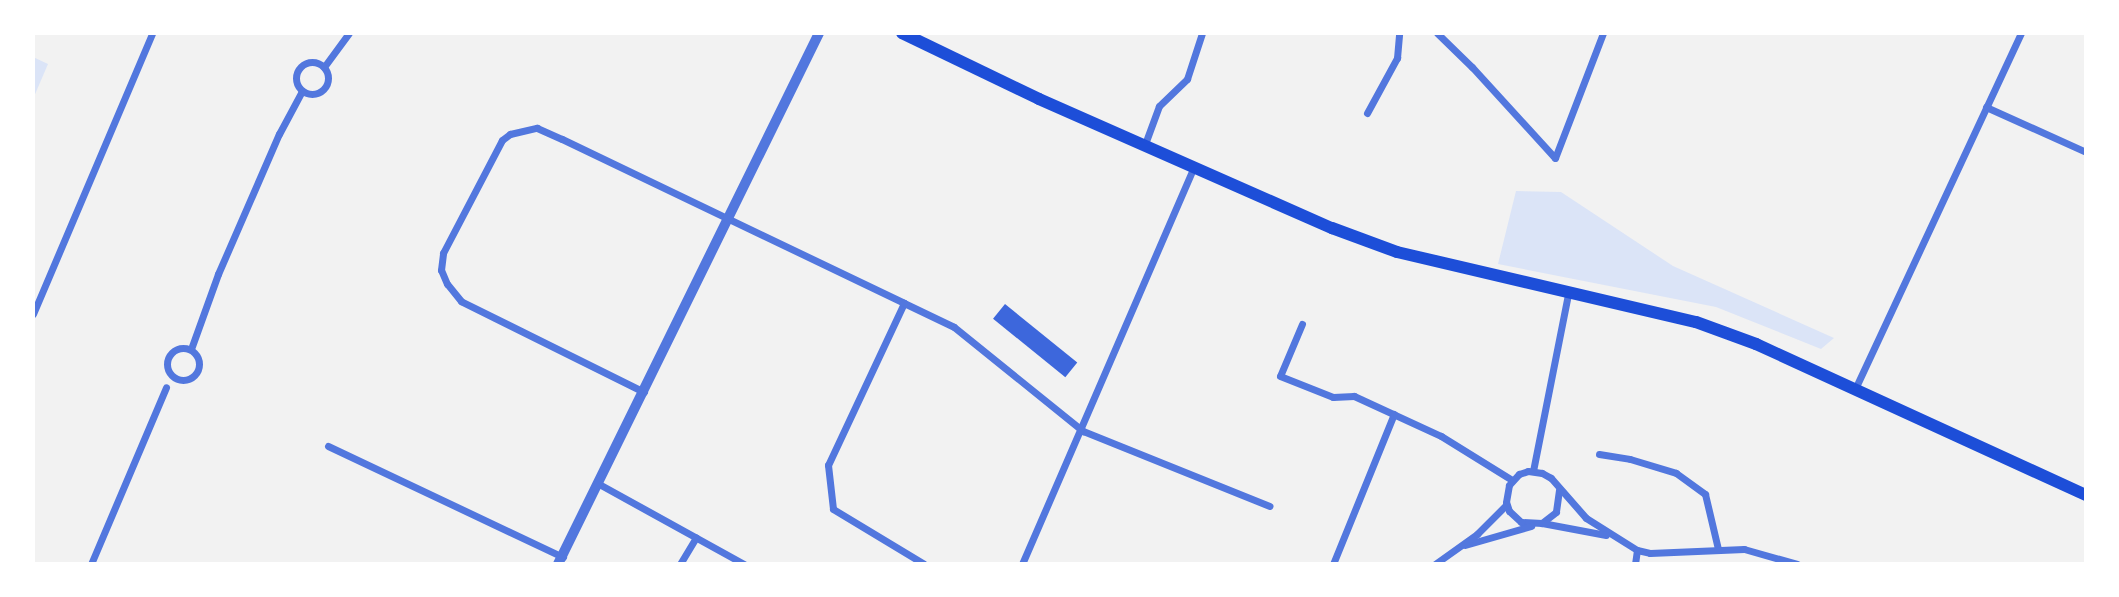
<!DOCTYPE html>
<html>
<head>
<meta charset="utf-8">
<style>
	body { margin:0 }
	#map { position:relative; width:2119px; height:597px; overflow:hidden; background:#f2f2f2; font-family:Jost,sans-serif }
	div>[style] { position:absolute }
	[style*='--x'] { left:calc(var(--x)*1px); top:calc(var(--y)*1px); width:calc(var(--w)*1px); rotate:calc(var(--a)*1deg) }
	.green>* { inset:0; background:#dbe4f7 }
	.building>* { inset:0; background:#3d67dc; transform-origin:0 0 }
	.minor>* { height:7px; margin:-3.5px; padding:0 3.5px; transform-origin:3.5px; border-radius:3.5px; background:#5277de }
	.minor>.ring { margin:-3.5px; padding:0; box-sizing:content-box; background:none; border:7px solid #5277de; border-radius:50% }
	.tertiary>* { height:10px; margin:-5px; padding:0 5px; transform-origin:5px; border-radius:5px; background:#5277de }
	.secondary>* { height:12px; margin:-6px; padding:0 6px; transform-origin:6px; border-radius:6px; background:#1d4ed8 }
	span { translate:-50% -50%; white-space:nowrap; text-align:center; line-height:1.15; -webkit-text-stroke:5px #fff; paint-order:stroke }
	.frame { position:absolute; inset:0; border:35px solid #fff; pointer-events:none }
</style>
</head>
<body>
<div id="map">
	<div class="green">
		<div style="clip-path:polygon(33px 57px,48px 64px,33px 99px)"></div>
		<div style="clip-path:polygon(1516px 191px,1561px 192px,1673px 266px,1834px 338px,1821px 349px,1716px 307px,1498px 264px)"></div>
	</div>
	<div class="building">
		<div style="left:1005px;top:304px;width:93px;height:19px;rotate:39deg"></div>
	</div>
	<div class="minor">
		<div style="--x:1437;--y:33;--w:49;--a:44.2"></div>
		<div style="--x:1472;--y:67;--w:123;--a:47.6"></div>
		<div style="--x:1555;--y:158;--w:134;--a:-69"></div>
		<div class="ring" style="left:296px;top:62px;width:25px;height:25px"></div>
		<div style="--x:324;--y:67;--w:42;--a:-53.7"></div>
		<div style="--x:1986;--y:107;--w:110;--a:24.2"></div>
		<div style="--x:1367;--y:113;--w:63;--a:-61.4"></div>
		<div style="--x:1397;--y:58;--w:25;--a:-85"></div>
		<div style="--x:1145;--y:144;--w:40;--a:-69.8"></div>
		<div style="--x:1159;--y:106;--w:39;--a:-44"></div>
		<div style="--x:1187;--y:79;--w:48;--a:-71.9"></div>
		<div style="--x:904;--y:303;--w:179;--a:115.1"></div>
		<div style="--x:828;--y:465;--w:44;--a:83.5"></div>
		<div style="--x:833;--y:509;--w:106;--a:31.1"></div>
		<div style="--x:33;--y:314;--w:305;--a:-67"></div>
		<div style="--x:1302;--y:324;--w:56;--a:112.9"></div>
		<div style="--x:1280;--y:376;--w:57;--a:21.6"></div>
		<div style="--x:1333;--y:397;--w:21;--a:-3"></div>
		<div style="--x:1354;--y:396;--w:96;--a:24.7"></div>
		<div style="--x:1441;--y:436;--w:84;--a:31.8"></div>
		<div class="ring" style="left:167px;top:348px;width:25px;height:25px"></div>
		<div style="--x:191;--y:349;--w:80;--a:-70.2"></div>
		<div style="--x:218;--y:274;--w:153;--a:-66.5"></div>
		<div style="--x:279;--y:134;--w:49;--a:-61.9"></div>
		<div style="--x:1855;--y:389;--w:393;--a:-65"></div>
		<div style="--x:644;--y:392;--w:204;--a:-153.6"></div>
		<div style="--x:461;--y:301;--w:22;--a:-129"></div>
		<div style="--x:447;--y:284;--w:15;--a:-113"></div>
		<div style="--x:441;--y:270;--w:17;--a:-83"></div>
		<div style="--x:443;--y:253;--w:127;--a:-62.4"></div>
		<div style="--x:502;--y:140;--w:10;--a:-37"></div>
		<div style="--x:510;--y:134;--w:28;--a:-13"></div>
		<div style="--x:537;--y:128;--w:27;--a:24"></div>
		<div style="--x:562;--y:139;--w:379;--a:25.6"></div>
		<div style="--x:904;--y:303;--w:55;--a:25.6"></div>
		<div style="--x:954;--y:327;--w:166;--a:38.9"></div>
		<div style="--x:1083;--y:431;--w:201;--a:21.9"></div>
		<div style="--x:328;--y:446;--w:260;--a:25.3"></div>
		<div style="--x:1599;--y:454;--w:31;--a:9"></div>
		<div style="--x:1630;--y:459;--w:48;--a:16.9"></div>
		<div style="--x:1676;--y:473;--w:36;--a:36"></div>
		<div style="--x:1705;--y:494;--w:57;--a:76.7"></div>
		<div style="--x:1533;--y:471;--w:180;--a:-78.8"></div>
		<div style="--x:599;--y:484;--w:166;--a:28.9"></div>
		<div style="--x:1559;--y:490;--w:22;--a:98"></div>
		<div style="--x:1556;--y:512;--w:18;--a:142"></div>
		<div style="--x:1542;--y:523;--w:21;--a:-177"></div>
		<div style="--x:1521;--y:522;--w:16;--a:-137"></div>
		<div style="--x:1509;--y:511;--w:9;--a:-108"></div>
		<div style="--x:1506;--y:502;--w:17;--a:-80"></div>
		<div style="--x:1509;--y:485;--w:15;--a:-48"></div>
		<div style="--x:1519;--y:474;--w:9;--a:-18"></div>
		<div style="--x:1528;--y:471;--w:14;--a:8"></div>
		<div style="--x:1542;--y:473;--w:10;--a:29"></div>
		<div style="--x:1551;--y:478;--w:53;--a:48.8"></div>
		<div style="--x:1586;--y:518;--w:60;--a:32.1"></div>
		<div style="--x:1637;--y:550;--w:13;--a:13"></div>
		<div style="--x:1650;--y:553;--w:94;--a:-2.4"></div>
		<div style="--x:1744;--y:549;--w:55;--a:15.8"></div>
		<div style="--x:1542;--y:523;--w:65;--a:10.6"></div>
		<div style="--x:1465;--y:545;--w:69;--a:-16.1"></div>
		<div style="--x:91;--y:564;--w:192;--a:-67"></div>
		<div style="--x:680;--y:564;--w:31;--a:-59"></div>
		<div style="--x:1022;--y:564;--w:433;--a:-66.6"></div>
		<div style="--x:1333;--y:564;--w:162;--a:-67.9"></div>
		<div style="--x:1435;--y:564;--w:52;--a:-35.5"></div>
		<div style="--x:1477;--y:534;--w:41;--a:-45"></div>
		<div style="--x:1635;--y:564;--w:14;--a:-82"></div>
	</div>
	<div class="tertiary">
		<div style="--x:558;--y:564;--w:592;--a:-63.82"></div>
	</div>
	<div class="secondary">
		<div style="--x:902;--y:33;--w:152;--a:25.7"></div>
		<div style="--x:1039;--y:99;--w:320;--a:23.8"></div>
		<div style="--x:1332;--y:228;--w:69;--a:20.3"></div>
		<div style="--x:1397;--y:252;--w:307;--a:13.2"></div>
		<div style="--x:1696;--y:322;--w:64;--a:20.1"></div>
		<div style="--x:1756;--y:344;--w:363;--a:24.6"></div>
	</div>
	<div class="frame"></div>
</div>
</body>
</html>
